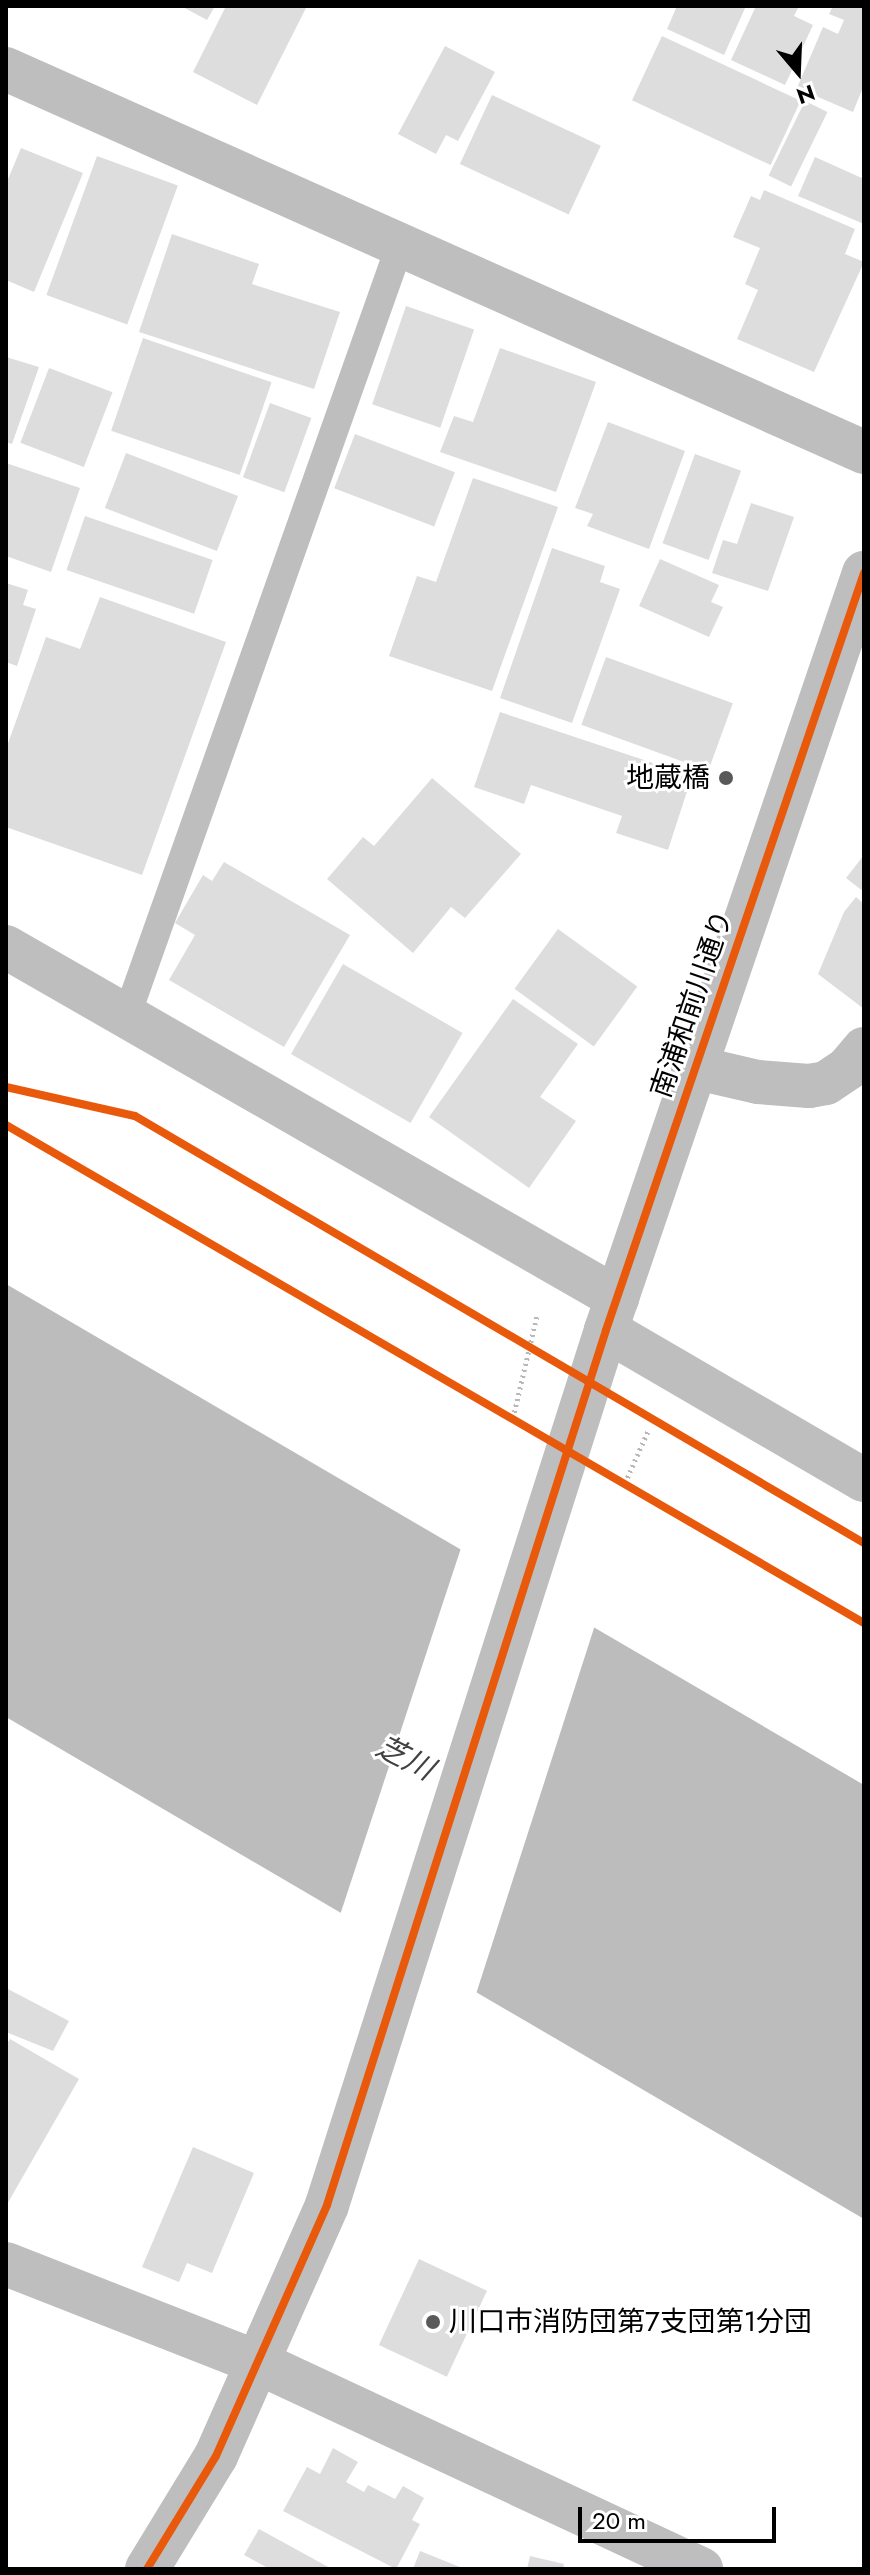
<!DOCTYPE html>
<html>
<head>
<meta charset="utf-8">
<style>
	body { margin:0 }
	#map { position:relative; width:870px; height:2575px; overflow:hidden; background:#fff; font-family:Jost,"Noto Sans JP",sans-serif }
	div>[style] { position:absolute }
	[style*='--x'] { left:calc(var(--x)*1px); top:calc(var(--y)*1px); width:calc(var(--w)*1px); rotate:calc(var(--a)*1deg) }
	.water>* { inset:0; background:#bcbcbc }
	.pier>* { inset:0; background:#fff }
	.building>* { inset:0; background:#ddd; transform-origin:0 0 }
	.path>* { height:5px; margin-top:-2.5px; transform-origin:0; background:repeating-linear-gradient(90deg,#b8b8b8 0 2px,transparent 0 6px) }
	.service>* { height:28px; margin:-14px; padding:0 14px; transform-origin:14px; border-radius:14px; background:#bebebe }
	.minor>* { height:44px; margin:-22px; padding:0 22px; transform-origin:22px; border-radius:22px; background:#bebebe }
	.tertiary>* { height:44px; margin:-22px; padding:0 22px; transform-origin:22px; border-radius:22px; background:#bebebe }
	.cycleway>* { height:8px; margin:-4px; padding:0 4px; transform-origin:4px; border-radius:4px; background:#e8590c }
	.dots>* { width:22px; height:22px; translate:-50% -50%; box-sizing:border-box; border:4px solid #fff; border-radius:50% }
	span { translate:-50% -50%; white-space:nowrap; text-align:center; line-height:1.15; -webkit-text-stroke:6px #fff; paint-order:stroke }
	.poi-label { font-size:28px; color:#000 }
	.right { translate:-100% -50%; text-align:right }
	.left { translate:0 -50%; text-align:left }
	.street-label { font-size:28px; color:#000 }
	.water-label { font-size:30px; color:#414141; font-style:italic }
	.frame { position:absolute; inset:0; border:8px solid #000; pointer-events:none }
	.north { position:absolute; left:758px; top:32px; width:80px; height:80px; -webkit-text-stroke:6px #fff; paint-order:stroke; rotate:161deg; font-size:22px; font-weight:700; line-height:32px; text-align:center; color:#000 }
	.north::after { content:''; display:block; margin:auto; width:28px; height:36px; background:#000; clip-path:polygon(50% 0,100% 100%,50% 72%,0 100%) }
	.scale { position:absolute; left:578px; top:2507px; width:198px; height:36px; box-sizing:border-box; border:4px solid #000; border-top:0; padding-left:10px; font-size:24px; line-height:28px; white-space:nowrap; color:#000; -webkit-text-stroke:6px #fff; paint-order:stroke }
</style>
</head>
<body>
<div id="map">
	<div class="water">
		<div style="clip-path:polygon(6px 1284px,864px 1785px,864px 2219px,6px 1717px)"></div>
	</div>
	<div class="pier">
		<div style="clip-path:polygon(461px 1548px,595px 1625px,476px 1994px,340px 1915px)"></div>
	</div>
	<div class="building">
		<div style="clip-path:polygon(181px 6px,215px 6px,207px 20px)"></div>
		<div style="clip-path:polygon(226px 6px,307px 6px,257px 105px,193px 72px)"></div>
		<div style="clip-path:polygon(677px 6px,746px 6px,724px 55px,667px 29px)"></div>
		<div style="clip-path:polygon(756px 6px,799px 6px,794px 16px,813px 25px,785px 85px,731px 60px)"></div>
		<div style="clip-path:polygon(833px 6px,864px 6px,864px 85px,853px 112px,797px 88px,823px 27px,838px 34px,844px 20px,829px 14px)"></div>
		<div style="left:662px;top:36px;width:153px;height:71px;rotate:25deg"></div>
		<div style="clip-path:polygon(445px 46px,495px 72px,458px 141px,446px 135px,436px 154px,398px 134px)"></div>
		<div style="left:492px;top:95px;width:120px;height:76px;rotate:25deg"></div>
		<div style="left:805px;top:101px;width:25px;height:83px;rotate:26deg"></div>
		<div style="clip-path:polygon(21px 148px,83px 173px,34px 292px,6px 280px,6px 184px)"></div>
		<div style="left:97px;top:156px;width:86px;height:148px;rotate:20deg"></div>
		<div style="clip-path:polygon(815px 157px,864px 179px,864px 224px,798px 196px)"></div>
		<div style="clip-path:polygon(764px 190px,855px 229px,845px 254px,864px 262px,814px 372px,737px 339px,758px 290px,745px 284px,760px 248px,733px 237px,751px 196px,760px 200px)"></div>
		<div style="clip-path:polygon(172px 234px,259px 264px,252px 284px,340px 312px,314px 389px,139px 332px)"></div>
		<div style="left:406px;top:306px;width:72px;height:104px;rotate:19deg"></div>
		<div style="left:143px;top:338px;width:136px;height:98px;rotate:19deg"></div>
		<div style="clip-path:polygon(500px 348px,596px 382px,556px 492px,440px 452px,454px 416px,473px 422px)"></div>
		<div style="clip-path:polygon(6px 357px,39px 367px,12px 444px,6px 442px)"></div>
		<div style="left:49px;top:368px;width:68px;height:80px;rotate:21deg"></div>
		<div style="left:270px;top:403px;width:44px;height:79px;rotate:20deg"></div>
		<div style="clip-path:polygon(608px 422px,685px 451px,649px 549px,587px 526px,593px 514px,575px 508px)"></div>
		<div style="left:355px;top:434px;width:107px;height:58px;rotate:21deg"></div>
		<div style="left:126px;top:453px;width:120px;height:59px;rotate:21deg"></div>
		<div style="left:695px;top:454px;width:49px;height:95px;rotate:20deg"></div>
		<div style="clip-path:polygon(6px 463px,80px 488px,51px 572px,6px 556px)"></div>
		<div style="clip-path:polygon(473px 478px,558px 507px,492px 691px,389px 656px,417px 576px,436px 582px)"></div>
		<div style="clip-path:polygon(751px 503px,794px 517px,768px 591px,712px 573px,723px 540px,737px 544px)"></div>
		<div style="left:85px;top:516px;width:135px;height:57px;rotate:19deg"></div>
		<div style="clip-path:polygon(552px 548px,605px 566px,600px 582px,620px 589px,572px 723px,500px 698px)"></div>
		<div style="clip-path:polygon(660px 559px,719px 585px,711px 602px,723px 607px,709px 637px,639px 606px)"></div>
		<div style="clip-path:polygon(6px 583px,28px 590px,23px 605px,36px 609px,17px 666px,6px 662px)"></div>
		<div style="clip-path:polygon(100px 597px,226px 642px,142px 875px,6px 827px,6px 749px,46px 637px,80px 649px)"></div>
		<div style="left:606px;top:657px;width:135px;height:72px;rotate:20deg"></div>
		<div style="clip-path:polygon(500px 712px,692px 776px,668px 850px,616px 833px,622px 816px,531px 785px,524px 804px,474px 787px)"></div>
		<div style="clip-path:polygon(432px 778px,521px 854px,465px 918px,451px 907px,413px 953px,327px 879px,363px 837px,374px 846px)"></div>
		<div style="clip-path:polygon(864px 855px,864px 892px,846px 878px)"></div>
		<div style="clip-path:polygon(224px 862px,350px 935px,284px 1047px,169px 980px,195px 935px,175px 923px,203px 875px,212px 881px)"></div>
		<div style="clip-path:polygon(856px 897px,864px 904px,864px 1009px,818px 974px,844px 912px)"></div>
		<div style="left:558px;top:929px;width:98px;height:74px;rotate:36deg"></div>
		<div style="left:343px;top:964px;width:138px;height:104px;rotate:30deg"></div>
		<div style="clip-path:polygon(513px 999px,578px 1044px,540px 1097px,576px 1121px,529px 1188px,429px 1117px)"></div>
		<div style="clip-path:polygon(6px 1988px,69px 2021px,53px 2051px,6px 2032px)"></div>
		<div style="clip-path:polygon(10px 2039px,79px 2079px,6px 2206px,6px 2045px)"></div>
		<div style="clip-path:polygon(193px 2147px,254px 2173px,212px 2273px,187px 2263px,179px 2282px,142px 2267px)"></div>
		<div style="left:419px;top:2259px;width:75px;height:95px;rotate:25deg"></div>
		<div style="clip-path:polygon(333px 2448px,358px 2462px,346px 2482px,364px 2492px,368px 2485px,395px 2499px,403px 2486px,424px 2498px,412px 2520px,420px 2524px,396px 2569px,283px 2511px,307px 2467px,320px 2474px)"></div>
		<div style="clip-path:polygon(259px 2529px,332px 2569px,270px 2569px,244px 2555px)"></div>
		<div style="clip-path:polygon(420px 2551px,465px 2569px,413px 2569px)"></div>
		<div style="clip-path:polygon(530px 2556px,564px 2564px,563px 2569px,527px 2569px)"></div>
	</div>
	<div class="path">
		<div style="--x:513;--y:1418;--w:105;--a:-76.8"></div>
		<div style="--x:625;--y:1483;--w:57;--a:-66.1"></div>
	</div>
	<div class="service">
		<div style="--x:126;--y:1018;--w:817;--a:-70.48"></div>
	</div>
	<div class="minor">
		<div style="--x:6;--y:69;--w:940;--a:24.06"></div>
		<div style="--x:6;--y:947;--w:705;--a:29.88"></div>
		<div style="--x:693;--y:1067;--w:67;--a:13"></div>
		<div style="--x:758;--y:1082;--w:51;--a:4.5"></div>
		<div style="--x:809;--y:1086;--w:17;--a:-10"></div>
		<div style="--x:826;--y:1083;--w:27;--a:-34"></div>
		<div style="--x:848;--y:1068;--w:25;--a:-50"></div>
		<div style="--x:606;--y:1330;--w:298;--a:30.2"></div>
	</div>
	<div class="tertiary">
		<div style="--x:6;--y:2264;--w:272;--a:21.4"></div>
		<div style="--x:259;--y:2363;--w:488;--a:25"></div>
		<div style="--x:147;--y:2569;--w:132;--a:-58.6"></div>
		<div style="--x:216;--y:2456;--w:274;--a:-66.1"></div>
		<div style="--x:327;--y:2205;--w:918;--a:-72.31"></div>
		<div style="--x:606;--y:1330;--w:800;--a:-71.18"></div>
	</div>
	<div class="cycleway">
		<div style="--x:6;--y:1087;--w:132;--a:12.7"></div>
		<div style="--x:135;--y:1116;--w:845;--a:30.36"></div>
		<div style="--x:6;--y:1125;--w:992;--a:30.13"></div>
		<div style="--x:147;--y:2569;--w:132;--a:-58.6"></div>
		<div style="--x:216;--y:2456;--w:274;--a:-66.1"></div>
		<div style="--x:327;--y:2205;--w:918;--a:-72.31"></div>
		<div style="--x:606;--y:1330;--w:800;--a:-71.18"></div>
	</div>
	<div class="dots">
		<div style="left:726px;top:778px;background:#595959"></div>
		<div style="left:433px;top:2322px;background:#595959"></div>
	</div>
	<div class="poi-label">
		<span class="right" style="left:710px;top:778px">地蔵橋</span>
		<span class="left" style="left:449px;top:2322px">川口市消防団第7支団第1分団</span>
	</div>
	<div class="street-label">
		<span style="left:692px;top:1004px;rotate:-71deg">南浦和前川通り</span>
	</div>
	<div class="water-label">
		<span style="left:405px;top:1758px;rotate:27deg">芝川</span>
	</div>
	<div class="frame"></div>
	<div class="north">N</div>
	<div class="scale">20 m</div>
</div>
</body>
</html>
